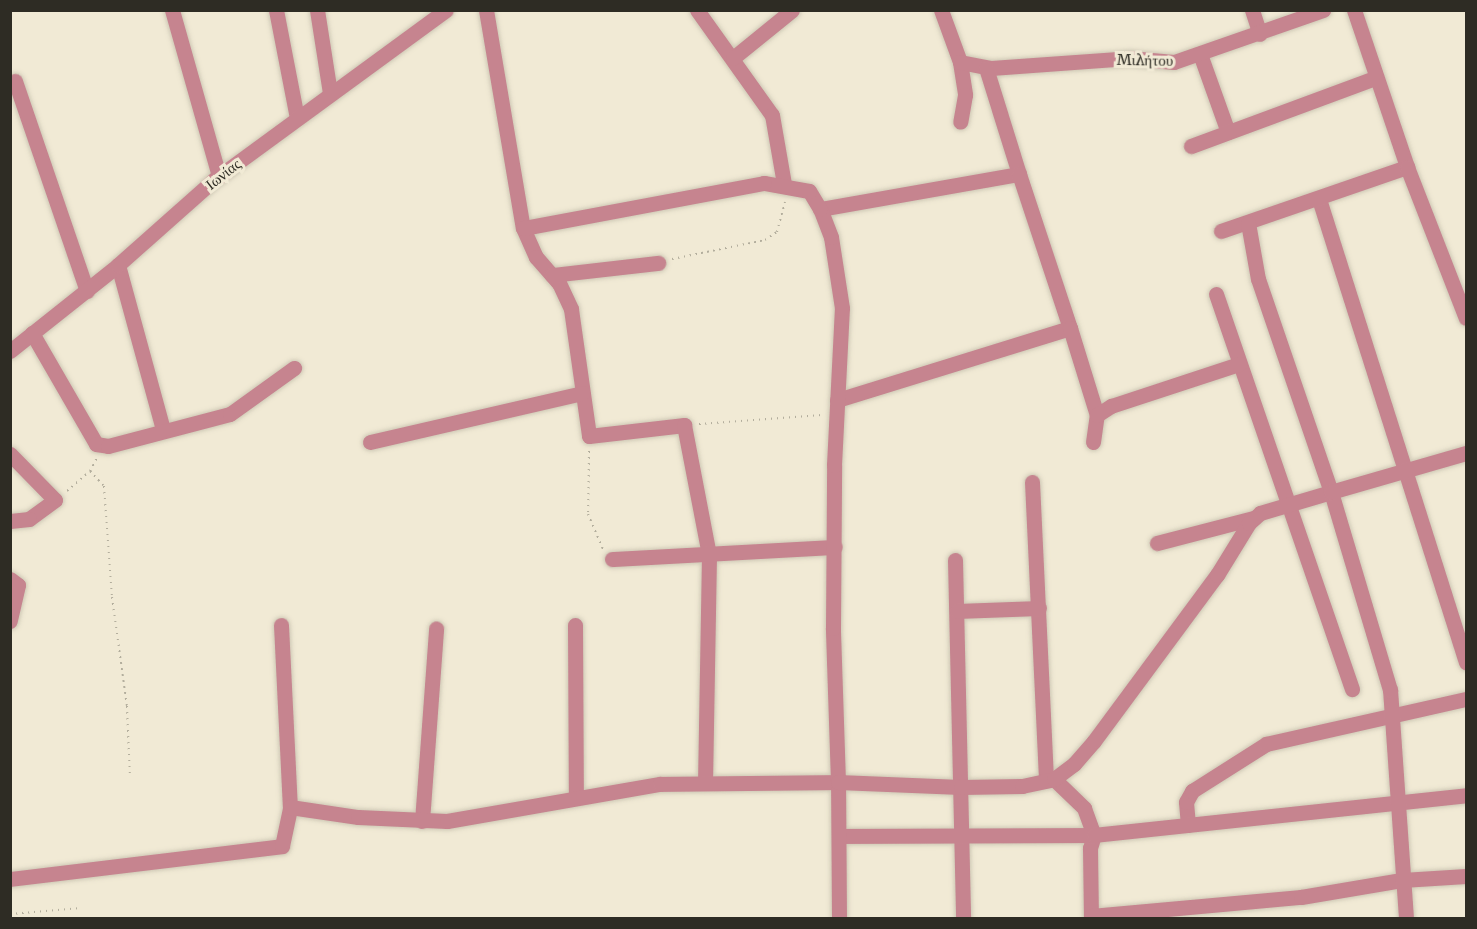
<!DOCTYPE html>
<html>
<head>
<meta charset="utf-8">
<style>
	body { margin:0 }
	#map { position:relative; width:1477px; height:929px; overflow:hidden; background:#f1ead5; font-family:Merriweather,serif }
	div>[style] { position:absolute }
	[style*='--x'] { left:calc(var(--x)*1px); top:calc(var(--y)*1px); width:calc(var(--w)*1px); rotate:calc(var(--a)*1deg) }
	.path>* { height:2px; margin-top:-1px; transform-origin:0; background:repeating-linear-gradient(90deg,#b3ae9d 0 1.5px,transparent 0 6px) }
	.roads { filter:drop-shadow(0 0 2px #cec8b5) drop-shadow(0 0 2px #cec8b5) }
	.minor>* { height:15px; margin:-7.5px; padding:0 7.5px; transform-origin:7.5px; border-radius:7.5px; background:#c6848f }
	.tertiary>* { height:15px; margin:-7.5px; padding:0 7.5px; transform-origin:7.5px; border-radius:7.5px; background:#c6848f }
	span { translate:-50% -50%; white-space:nowrap; text-align:center; line-height:1.15; -webkit-text-stroke:6px #f1ead5; paint-order:stroke }
	.street-label { font-size:15px; color:#2e2c24 }
	.frame { position:absolute; inset:0; border:12px solid #2e2c24; pointer-events:none }
</style>
</head>
<body>
<div id="map">
	<div class="path">
		<div style="--x:672;--y:259;--w:95;--a:-11.5"></div>
		<div style="--x:765;--y:240;--w:14;--a:-34"></div>
		<div style="--x:777;--y:232;--w:31;--a:-75"></div>
		<div style="--x:699;--y:424;--w:123;--a:-4.2"></div>
		<div style="--x:589;--y:451;--w:63;--a:90.9"></div>
		<div style="--x:588;--y:514;--w:39;--a:67"></div>
		<div style="--x:90;--y:471;--w:21;--a:47"></div>
		<div style="--x:104;--y:486;--w:111;--a:85.9"></div>
		<div style="--x:112;--y:597;--w:110;--a:82.2"></div>
		<div style="--x:127;--y:706;--w:72;--a:87.6"></div>
		<div style="--x:67;--y:491;--w:30;--a:-41"></div>
		<div style="--x:90;--y:471;--w:15;--a:-62"></div>
		<div style="--x:10;--y:914;--w:71;--a:-4.8"></div>
	</div>
	<div class="roads">
		<div class="minor">
			<div style="--x:172;--y:10;--w:173;--a:74.2"></div>
			<div style="--x:276;--y:10;--w:110;--a:79"></div>
			<div style="--x:317;--y:10;--w:84;--a:81.1"></div>
			<div style="--x:486;--y:10;--w:221;--a:80.4"></div>
			<div style="--x:523;--y:228;--w:32;--a:66"></div>
			<div style="--x:536;--y:257;--w:35;--a:49"></div>
			<div style="--x:559;--y:283;--w:29;--a:65"></div>
			<div style="--x:571;--y:309;--w:128;--a:81.9"></div>
			<div style="--x:589;--y:436;--w:96;--a:-6.6"></div>
			<div style="--x:684;--y:425;--w:132;--a:79.1"></div>
			<div style="--x:709;--y:555;--w:227;--a:91"></div>
			<div style="--x:697;--y:10;--w:129;--a:54.5"></div>
			<div style="--x:772;--y:115;--w:70;--a:80.1"></div>
			<div style="--x:941;--y:10;--w:55;--a:69.9"></div>
			<div style="--x:960;--y:62;--w:33;--a:81"></div>
			<div style="--x:965;--y:95;--w:27;--a:100"></div>
			<div style="--x:1252;--y:10;--w:25;--a:72"></div>
			<div style="--x:1200;--y:54;--w:83;--a:70.3"></div>
			<div style="--x:733;--y:58;--w:76;--a:-39.1"></div>
			<div style="--x:960;--y:62;--w:32;--a:11"></div>
			<div style="--x:991;--y:68;--w:138;--a:-4.1"></div>
			<div style="--x:1129;--y:58;--w:45;--a:5.1"></div>
			<div style="--x:1174;--y:62;--w:158;--a:-19.2"></div>
			<div style="--x:986;--y:68;--w:111;--a:72.7"></div>
			<div style="--x:15;--y:81;--w:222;--a:71.1"></div>
			<div style="--x:1191;--y:146;--w:196;--a:-20.3"></div>
			<div style="--x:1319;--y:199;--w:486;--a:72.4"></div>
			<div style="--x:820;--y:209;--w:202;--a:-10"></div>
			<div style="--x:1019;--y:174;--w:162;--a:71.7"></div>
			<div style="--x:1070;--y:328;--w:244;--a:162.8"></div>
			<div style="--x:1221;--y:231;--w:197;--a:-19"></div>
			<div style="--x:118;--y:265;--w:170;--a:74.7"></div>
			<div style="--x:552;--y:275;--w:107;--a:-6.5"></div>
			<div style="--x:1216;--y:294;--w:418;--a:71"></div>
			<div style="--x:1070;--y:328;--w:91;--a:72.8"></div>
			<div style="--x:32;--y:333;--w:128;--a:60"></div>
			<div style="--x:96;--y:444;--w:12;--a:9"></div>
			<div style="--x:108;--y:446;--w:126;--a:-14.7"></div>
			<div style="--x:230;--y:414;--w:79;--a:-35.7"></div>
			<div style="--x:10;--y:351;--w:138;--a:-38.5"></div>
			<div style="--x:118;--y:265;--w:130;--a:-41.6"></div>
			<div style="--x:215;--y:179;--w:286;--a:-36.2"></div>
			<div style="--x:370;--y:442;--w:218;--a:-13"></div>
			<div style="--x:1093;--y:442;--w:27;--a:-82"></div>
			<div style="--x:1097;--y:415;--w:17;--a:-33"></div>
			<div style="--x:1111;--y:406;--w:135;--a:-18.2"></div>
			<div style="--x:10;--y:454;--w:64;--a:45.6"></div>
			<div style="--x:55;--y:500;--w:32;--a:144"></div>
			<div style="--x:29;--y:519;--w:19;--a:174"></div>
			<div style="--x:1032;--y:482;--w:298;--a:87.3"></div>
			<div style="--x:1157;--y:543;--w:100;--a:-14.5"></div>
			<div style="--x:612;--y:559;--w:223;--a:-3.1"></div>
			<div style="--x:955;--y:560;--w:358;--a:88.7"></div>
			<div style="--x:10;--y:579;--w:10;--a:37"></div>
			<div style="--x:18;--y:585;--w:37;--a:103"></div>
			<div style="--x:957;--y:611;--w:82;--a:-2.1"></div>
			<div style="--x:281;--y:625;--w:182;--a:87.2"></div>
			<div style="--x:575;--y:625;--w:173;--a:89.7"></div>
			<div style="--x:1054;--y:779;--w:42;--a:44"></div>
			<div style="--x:1084;--y:808;--w:29;--a:70"></div>
			<div style="--x:1094;--y:835;--w:14;--a:107"></div>
			<div style="--x:1090;--y:848;--w:70;--a:89.2"></div>
			<div style="--x:422;--y:821;--w:193;--a:-85.8"></div>
			<div style="--x:1188;--y:825;--w:23;--a:-95"></div>
			<div style="--x:1186;--y:802;--w:13;--a:-61"></div>
			<div style="--x:1192;--y:791;--w:88;--a:-32.4"></div>
			<div style="--x:1266;--y:744;--w:205;--a:-12.7"></div>
			<div style="--x:839;--y:836;--w:255;--a:-0.2"></div>
			<div style="--x:1094;--y:835;--w:374;--a:-6.1"></div>
			<div style="--x:10;--y:879;--w:274;--a:-6.9"></div>
			<div style="--x:282;--y:846;--w:40;--a:-78"></div>
			<div style="--x:290;--y:807;--w:69;--a:8.4"></div>
			<div style="--x:358;--y:817;--w:89;--a:2.6"></div>
			<div style="--x:447;--y:821;--w:216;--a:-9.9"></div>
			<div style="--x:660;--y:784;--w:178;--a:-0.6"></div>
			<div style="--x:838;--y:782;--w:154;--a:-91.9"></div>
			<div style="--x:833;--y:628;--w:163;--a:-89.6"></div>
			<div style="--x:834;--y:465;--w:157;--a:-87.1"></div>
			<div style="--x:842;--y:308;--w:72;--a:-98.8"></div>
			<div style="--x:831;--y:237;--w:30;--a:-111"></div>
			<div style="--x:820;--y:209;--w:21;--a:-121"></div>
			<div style="--x:809;--y:191;--w:46;--a:-169.9"></div>
			<div style="--x:764;--y:183;--w:245;--a:169.4"></div>
			<div style="--x:1091;--y:916;--w:211;--a:-5.2"></div>
			<div style="--x:1301;--y:897;--w:102;--a:-9.6"></div>
			<div style="--x:1402;--y:880;--w:64;--a:-3.6"></div>
			<div style="--x:839;--y:918;--w:136;--a:-90.4"></div>
			<div style="--x:838;--y:782;--w:123;--a:2.3"></div>
			<div style="--x:961;--y:787;--w:61;--a:-0.9"></div>
			<div style="--x:1022;--y:786;--w:33;--a:-12"></div>
			<div style="--x:1054;--y:779;--w:25;--a:-37"></div>
			<div style="--x:1074;--y:764;--w:30;--a:-49"></div>
			<div style="--x:1094;--y:741;--w:207;--a:-53.5"></div>
			<div style="--x:1217;--y:575;--w:61;--a:-58.4"></div>
			<div style="--x:1249;--y:523;--w:15;--a:-42"></div>
			<div style="--x:1260;--y:513;--w:74;--a:-16.5"></div>
			<div style="--x:1331;--y:492;--w:225;--a:-108.9"></div>
			<div style="--x:1258;--y:279;--w:57;--a:-100.1"></div>
		</div>
		<div class="tertiary">
			<div style="--x:1354;--y:10;--w:166;--a:71.3"></div>
			<div style="--x:1407;--y:167;--w:162;--a:68.7"></div>
			<div style="--x:1406;--y:918;--w:229;--a:-94"></div>
			<div style="--x:1390;--y:690;--w:207;--a:-106.6"></div>
			<div style="--x:1331;--y:492;--w:141;--a:-16.1"></div>
		</div>
	</div>
	<div class="street-label">
		<span style="left:1145px;top:60px;rotate:1deg">Μιλήτου</span>
		<span style="left:223px;top:174px;rotate:-38deg">Ιωνίας</span>
	</div>
	<div class="frame"></div>
</div>
</body>
</html>
